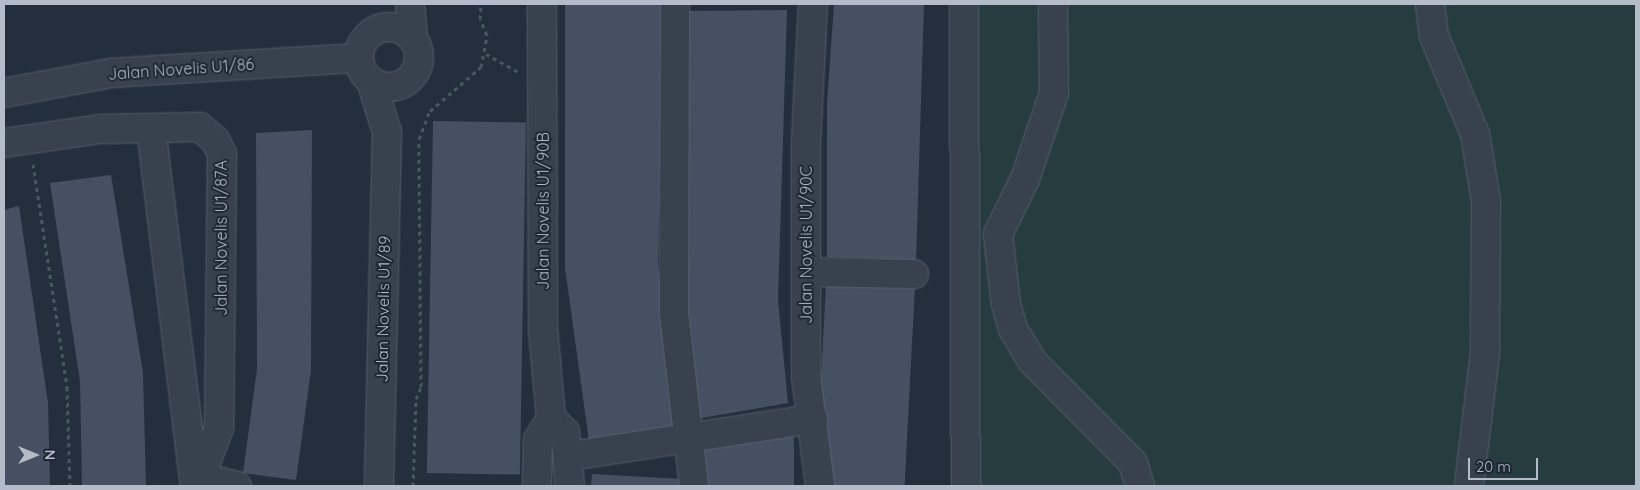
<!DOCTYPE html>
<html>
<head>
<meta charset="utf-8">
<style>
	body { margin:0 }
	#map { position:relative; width:1640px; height:490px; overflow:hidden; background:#242f3e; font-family:Quicksand,sans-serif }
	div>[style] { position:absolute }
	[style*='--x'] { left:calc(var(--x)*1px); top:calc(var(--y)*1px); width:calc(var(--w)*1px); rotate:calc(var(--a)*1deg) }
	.green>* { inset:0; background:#263c3f; transform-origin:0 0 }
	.building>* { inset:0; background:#455162; transform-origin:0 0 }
	.path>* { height:3px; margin-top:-1.5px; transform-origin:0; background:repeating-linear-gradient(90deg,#44595c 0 4px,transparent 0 8px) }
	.roads { filter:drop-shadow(0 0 1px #565f6c) drop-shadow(0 0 1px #565f6c) }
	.minor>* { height:28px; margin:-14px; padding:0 14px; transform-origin:14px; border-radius:14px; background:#38414e }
	.minor>.ring { margin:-14px; padding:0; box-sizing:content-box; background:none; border:28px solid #38414e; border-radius:50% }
	span { translate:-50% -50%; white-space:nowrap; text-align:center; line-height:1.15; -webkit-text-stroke:4px #1d2633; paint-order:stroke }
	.street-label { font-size:16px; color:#b4bcc9 }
	.frame { position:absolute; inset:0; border:5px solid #b4bcc9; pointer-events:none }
	.north { position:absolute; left:10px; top:430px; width:50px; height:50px; -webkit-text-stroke:4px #1d2633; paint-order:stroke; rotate:90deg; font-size:14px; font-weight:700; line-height:20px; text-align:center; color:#b4bcc9 }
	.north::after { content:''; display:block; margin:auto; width:18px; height:22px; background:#b4bcc9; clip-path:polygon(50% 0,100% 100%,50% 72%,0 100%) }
	.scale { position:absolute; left:1468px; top:458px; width:70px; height:22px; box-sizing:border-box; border:2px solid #b4bcc9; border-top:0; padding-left:6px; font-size:15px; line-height:18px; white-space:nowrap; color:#b4bcc9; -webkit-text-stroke:4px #1d2633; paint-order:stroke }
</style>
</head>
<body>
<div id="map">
	<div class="green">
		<div style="left:951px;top:4px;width:685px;height:482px"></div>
	</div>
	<div class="building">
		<div style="clip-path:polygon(565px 4px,663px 4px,658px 265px,678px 425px,589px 441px,565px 268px)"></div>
		<div style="clip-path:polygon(834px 4px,924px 4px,916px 260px,827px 257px,827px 103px)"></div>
		<div style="clip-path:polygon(787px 10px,778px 300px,788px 403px,696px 419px,682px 300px,685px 11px)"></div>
		<div style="left:433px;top:121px;width:93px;height:352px;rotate:1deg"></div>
		<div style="clip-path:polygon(312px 130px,311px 370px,296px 480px,243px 473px,257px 369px,256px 133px)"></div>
		<div style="clip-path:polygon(111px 175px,143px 373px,146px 486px,82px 486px,80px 381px,50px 183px)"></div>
		<div style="clip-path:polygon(19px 206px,48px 403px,50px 486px,4px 486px,4px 210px)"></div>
		<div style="left:826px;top:284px;width:89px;height:202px;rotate:3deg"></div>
		<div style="clip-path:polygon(794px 435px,794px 486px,701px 486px,701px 445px)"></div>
		<div style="clip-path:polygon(592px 474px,682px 479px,682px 486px,591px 486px)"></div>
	</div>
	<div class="path">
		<div style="--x:486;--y:54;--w:37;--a:29"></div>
		<div style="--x:33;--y:164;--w:226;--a:81.3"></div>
		<div style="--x:67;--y:387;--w:99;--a:88.3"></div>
		<div style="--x:413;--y:486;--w:87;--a:-88"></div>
		<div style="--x:416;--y:399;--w:13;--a:-67"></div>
		<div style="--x:421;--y:387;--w:248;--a:-90.5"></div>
		<div style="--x:419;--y:139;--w:30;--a:-69"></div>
		<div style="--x:430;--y:111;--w:67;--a:-40.8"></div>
		<div style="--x:481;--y:67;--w:33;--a:-79"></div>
		<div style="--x:487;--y:35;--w:17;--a:-114"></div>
		<div style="--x:480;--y:19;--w:15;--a:-86"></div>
	</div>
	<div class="roads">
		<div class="minor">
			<div style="--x:410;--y:4;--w:35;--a:85"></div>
			<div style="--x:675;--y:4;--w:309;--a:90.2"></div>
			<div style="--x:674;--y:313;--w:174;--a:83.4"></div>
			<div style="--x:813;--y:4;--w:136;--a:92.9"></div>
			<div style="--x:806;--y:140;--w:236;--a:90"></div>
			<div style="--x:806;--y:376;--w:111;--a:82.7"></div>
			<div style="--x:964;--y:4;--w:482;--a:89.8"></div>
			<div style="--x:1053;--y:4;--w:89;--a:89.4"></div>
			<div style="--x:1054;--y:93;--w:91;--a:108.6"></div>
			<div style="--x:1025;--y:179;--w:61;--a:116.1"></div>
			<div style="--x:998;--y:234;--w:70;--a:83.5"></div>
			<div style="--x:1006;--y:304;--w:26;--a:74"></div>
			<div style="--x:1013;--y:329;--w:39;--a:59"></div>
			<div style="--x:1033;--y:362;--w:142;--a:45.3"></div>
			<div style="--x:1133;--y:463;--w:24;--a:73"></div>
			<div style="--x:1430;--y:4;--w:32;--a:83"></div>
			<div style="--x:1434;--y:36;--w:106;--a:67.3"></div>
			<div style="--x:1475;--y:134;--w:68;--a:80.7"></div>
			<div style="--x:1486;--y:201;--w:152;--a:90.4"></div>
			<div style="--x:1485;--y:353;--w:134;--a:96.9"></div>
			<div class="ring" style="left:359px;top:27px;width:32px;height:32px"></div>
			<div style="--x:371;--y:81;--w:53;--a:72.6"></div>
			<div style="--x:387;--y:132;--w:354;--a:91.3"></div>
			<div style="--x:4;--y:93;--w:109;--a:-10.6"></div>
			<div style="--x:111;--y:73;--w:248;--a:-3.5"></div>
			<div style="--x:151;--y:128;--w:360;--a:83"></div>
			<div style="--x:4;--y:143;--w:97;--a:-8.3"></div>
			<div style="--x:100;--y:129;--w:100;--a:-1.1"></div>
			<div style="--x:200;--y:127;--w:20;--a:41"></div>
			<div style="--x:215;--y:140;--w:16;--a:63"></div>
			<div style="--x:222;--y:154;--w:274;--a:90.6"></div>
			<div style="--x:219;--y:428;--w:62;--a:110.8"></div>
			<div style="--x:806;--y:272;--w:108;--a:1.1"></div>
			<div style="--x:551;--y:418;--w:20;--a:45"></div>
			<div style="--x:565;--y:432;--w:54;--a:84.7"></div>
			<div style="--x:570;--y:456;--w:246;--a:-8.7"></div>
			<div style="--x:194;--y:476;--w:44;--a:13.1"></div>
			<div style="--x:537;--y:486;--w:46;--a:-88.8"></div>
			<div style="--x:538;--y:440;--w:26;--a:-59"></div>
			<div style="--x:551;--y:418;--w:90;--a:-95.1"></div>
			<div style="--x:543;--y:328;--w:324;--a:-90.2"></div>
		</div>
	</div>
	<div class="street-label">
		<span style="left:181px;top:69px;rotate:-4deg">Jalan Novelis U1/86</span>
		<span style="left:543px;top:211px;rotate:-90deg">Jalan Novelis U1/90B</span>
		<span style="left:221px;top:238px;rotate:-90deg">Jalan Novelis U1/87A</span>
		<span style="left:806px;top:245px;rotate:-90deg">Jalan Novelis U1/90C</span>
		<span style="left:383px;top:309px;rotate:-89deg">Jalan Novelis U1/89</span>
	</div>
	<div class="frame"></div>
	<div class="north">N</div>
	<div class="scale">20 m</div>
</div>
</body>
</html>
